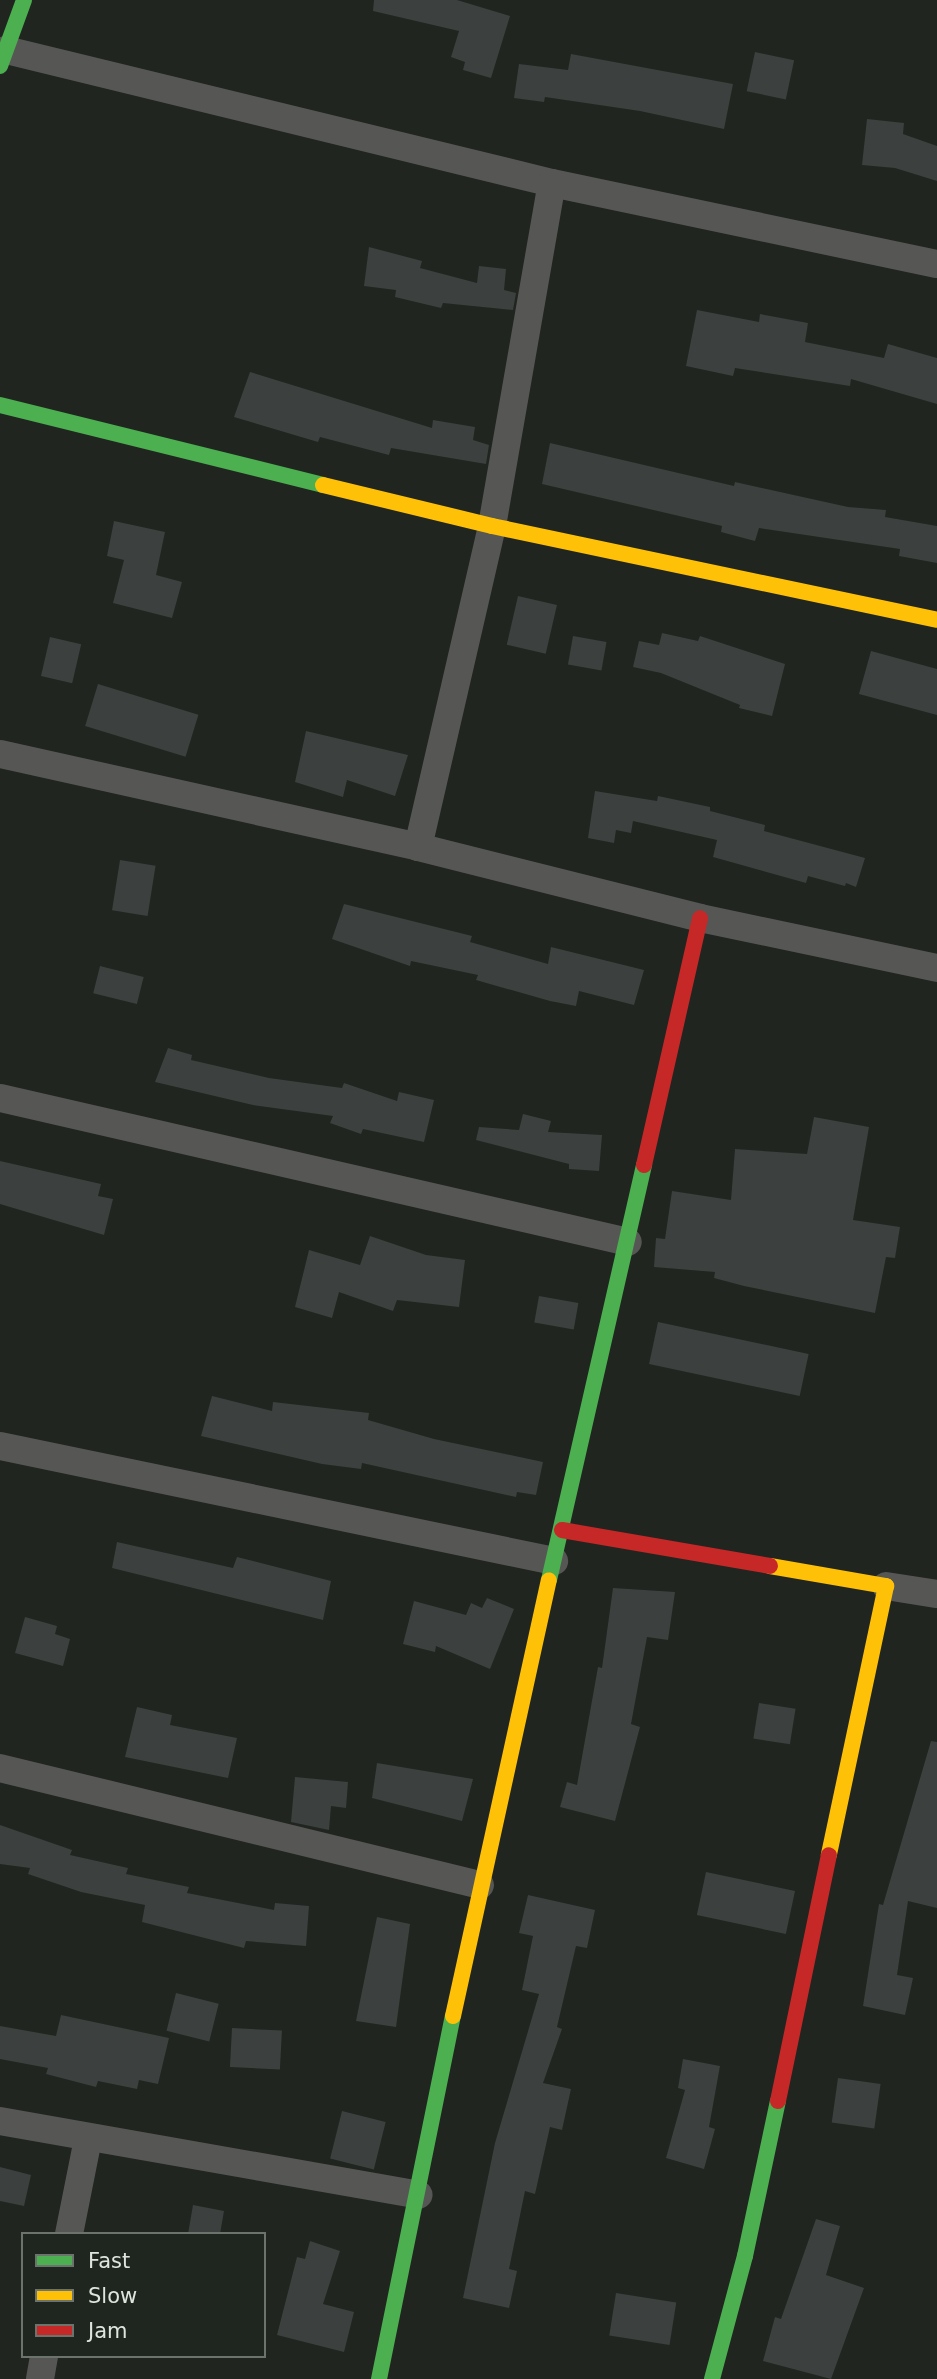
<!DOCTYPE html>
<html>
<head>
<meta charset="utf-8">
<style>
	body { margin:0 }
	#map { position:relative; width:937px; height:2379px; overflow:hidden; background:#202520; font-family:"DejaVu Sans",sans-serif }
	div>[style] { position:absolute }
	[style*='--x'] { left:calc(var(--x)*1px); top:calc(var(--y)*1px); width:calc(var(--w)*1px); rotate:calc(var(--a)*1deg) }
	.building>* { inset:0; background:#3c403e; transform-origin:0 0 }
	.street>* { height:28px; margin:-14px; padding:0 14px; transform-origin:14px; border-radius:14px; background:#565755 }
	.fast>* { height:16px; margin:-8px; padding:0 8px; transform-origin:8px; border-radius:8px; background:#4caf50 }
	.slow>* { height:16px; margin:-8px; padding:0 8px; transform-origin:8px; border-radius:8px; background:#ffc107 }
	.jam>* { height:16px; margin:-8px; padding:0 8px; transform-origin:8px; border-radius:8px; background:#c62828 }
	span { translate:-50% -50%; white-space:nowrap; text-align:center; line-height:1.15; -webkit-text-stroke:6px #1f261f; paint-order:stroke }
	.legend { position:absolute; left:21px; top:2232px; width:245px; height:126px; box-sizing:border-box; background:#1f261f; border:2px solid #6c726c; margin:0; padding:9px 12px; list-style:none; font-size:21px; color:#dfe4df }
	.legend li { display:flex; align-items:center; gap:14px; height:35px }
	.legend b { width:35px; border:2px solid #6c726c }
</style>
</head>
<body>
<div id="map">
	<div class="building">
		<div style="clip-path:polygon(374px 0,457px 0,510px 16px,491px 78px,463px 70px,465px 62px,451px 57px,459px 31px,373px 11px)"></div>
		<div style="left:755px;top:52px;width:40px;height:40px;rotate:12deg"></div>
		<div style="clip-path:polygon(571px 54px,733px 84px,724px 129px,640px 111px,545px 97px,544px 102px,514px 98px,519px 64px,568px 70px)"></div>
		<div style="clip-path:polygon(867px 119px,904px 123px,903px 134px,937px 146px,937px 181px,895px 168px,862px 165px)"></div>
		<div style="clip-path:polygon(369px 247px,422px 261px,420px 268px,477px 283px,479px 266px,506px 269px,504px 290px,516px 293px,513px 310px,443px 303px,441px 308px,395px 297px,396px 290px,364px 286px)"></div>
		<div style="clip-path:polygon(697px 310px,759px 322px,760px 314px,808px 323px,805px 342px,884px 358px,888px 344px,937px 358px,937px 404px,851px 379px,850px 386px,735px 368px,733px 376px,686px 366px)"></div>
		<div style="clip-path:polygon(250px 372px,432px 428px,433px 420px,475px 427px,473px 440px,489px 445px,486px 464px,391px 448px,389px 455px,320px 437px,318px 442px,234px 417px)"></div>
		<div style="clip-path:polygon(550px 443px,734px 486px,735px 482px,848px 507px,886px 510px,885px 517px,937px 526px,937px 563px,899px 556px,900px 549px,759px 528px,755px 541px,721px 532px,722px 526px,542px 484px)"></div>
		<div style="clip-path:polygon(114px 521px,165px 532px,156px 575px,182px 582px,172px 618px,113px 603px,124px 560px,107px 556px)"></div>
		<div style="left:518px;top:596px;width:40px;height:50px;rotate:13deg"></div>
		<div style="clip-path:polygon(662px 633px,698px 641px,700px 636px,785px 664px,772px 716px,739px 708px,740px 705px,661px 673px,633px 667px,639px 641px,659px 645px)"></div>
		<div style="left:573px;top:636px;width:34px;height:29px;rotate:10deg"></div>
		<div style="left:50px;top:637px;width:32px;height:40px;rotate:13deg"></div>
		<div style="clip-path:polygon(871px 651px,937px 669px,937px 715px,859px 694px)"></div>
		<div style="left:98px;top:684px;width:105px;height:44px;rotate:17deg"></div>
		<div style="clip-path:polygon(306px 731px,408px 755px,395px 796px,347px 780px,343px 797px,295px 782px)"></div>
		<div style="clip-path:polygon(595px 791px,657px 801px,658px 796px,710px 807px,710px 811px,765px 825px,764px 831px,865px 858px,856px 887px,846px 883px,845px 886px,808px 876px,806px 883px,713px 857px,717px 840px,633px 821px,631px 833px,616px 830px,614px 843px,588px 838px)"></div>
		<div style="left:120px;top:860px;width:36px;height:51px;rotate:9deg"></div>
		<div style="clip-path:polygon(344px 904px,472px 936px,470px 942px,548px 964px,551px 947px,644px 970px,634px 1005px,579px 991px,576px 1006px,550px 1001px,476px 980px,478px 975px,411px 961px,410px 966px,332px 939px)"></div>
		<div style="left:100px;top:966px;width:45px;height:28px;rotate:14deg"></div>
		<div style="clip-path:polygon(168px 1048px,192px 1055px,191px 1060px,269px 1078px,342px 1088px,344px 1083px,397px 1101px,399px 1092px,434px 1100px,424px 1142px,363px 1129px,361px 1134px,330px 1123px,333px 1116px,253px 1105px,155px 1082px)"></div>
		<div style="clip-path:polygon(523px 1114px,551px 1121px,548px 1132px,602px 1135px,599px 1171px,569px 1169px,569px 1164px,476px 1140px,479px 1127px,519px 1130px)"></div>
		<div style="clip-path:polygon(814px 1117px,869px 1127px,853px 1220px,900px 1227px,895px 1258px,886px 1257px,875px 1313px,744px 1286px,714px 1278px,715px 1272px,654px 1267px,656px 1238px,665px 1239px,672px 1191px,731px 1200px,735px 1149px,807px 1154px)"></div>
		<div style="clip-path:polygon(0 1161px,101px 1184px,98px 1196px,113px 1199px,104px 1235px,0 1204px)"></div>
		<div style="clip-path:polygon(370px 1236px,426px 1255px,465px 1260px,459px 1307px,397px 1300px,393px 1311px,339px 1292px,332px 1318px,295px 1307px,309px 1250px,360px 1265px)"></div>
		<div style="left:539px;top:1296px;width:40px;height:27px;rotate:10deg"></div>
		<div style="left:658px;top:1322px;width:154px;height:43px;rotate:12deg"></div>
		<div style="clip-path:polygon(212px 1396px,272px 1411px,273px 1402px,369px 1413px,368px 1420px,434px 1439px,543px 1462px,536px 1495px,517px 1492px,516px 1497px,362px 1463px,361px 1469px,322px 1464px,201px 1436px)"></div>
		<div style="clip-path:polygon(117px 1542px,233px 1568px,237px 1557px,331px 1581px,323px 1620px,112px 1568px)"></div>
		<div style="clip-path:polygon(613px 1588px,675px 1592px,668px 1640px,647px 1637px,631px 1724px,640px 1727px,615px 1821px,560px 1807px,567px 1782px,577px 1785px,598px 1667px,602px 1668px)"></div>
		<div style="clip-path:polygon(487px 1598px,514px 1609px,490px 1669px,436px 1646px,435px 1652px,403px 1644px,414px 1601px,466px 1615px,471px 1603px,482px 1608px)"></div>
		<div style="clip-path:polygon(25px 1617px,57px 1626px,55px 1634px,70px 1639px,63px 1666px,15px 1653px)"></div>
		<div style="left:759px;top:1703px;width:37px;height:36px;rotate:9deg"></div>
		<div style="clip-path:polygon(137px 1707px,172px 1715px,170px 1725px,237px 1738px,228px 1778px,125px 1757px)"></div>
		<div style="clip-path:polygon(931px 1741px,937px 1742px,937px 1908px,908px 1901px,897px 1975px,913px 1978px,905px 2015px,863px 2006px,879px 1904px,883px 1905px)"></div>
		<div style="clip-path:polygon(377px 1763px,473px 1779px,462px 1821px,372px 1798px)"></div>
		<div style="clip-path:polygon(295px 1777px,348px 1782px,346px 1808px,331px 1806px,329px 1830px,291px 1822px)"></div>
		<div style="clip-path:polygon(0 1825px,72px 1850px,70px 1855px,128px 1868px,126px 1874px,189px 1887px,187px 1893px,274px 1910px,275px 1903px,309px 1906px,306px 1946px,246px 1941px,244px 1948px,142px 1922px,145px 1905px,81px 1892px,28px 1874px,30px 1868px,0 1864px)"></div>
		<div style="left:706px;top:1872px;width:91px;height:44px;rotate:12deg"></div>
		<div style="clip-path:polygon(528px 1895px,595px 1910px,587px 1948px,576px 1946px,557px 2027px,562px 2029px,543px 2083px,571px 2089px,562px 2130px,550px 2127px,535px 2194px,525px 2191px,509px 2269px,517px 2271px,509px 2308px,463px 2298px,495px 2143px,539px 1994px,522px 1990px,533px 1936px,519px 1933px)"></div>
		<div style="clip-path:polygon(377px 1917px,410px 1924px,396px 2027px,356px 2021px)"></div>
		<div style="left:176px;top:1993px;width:44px;height:39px;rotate:14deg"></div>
		<div style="clip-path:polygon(61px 2015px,169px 2038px,158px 2084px,139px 2080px,137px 2089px,98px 2081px,96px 2087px,46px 2074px,48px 2068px,0 2059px,0 2026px,56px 2036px)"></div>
		<div style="left:232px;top:2028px;width:50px;height:39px;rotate:3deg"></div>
		<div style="clip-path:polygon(683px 2059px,720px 2066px,709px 2127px,715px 2129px,704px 2169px,666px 2158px,685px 2090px,678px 2088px)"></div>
		<div style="left:838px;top:2078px;width:43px;height:45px;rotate:8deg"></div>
		<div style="left:342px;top:2111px;width:45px;height:49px;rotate:14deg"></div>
		<div style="clip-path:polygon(0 2167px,31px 2175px,24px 2206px,0 2201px)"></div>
		<div style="clip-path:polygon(193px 2205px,224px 2211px,220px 2234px,188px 2234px)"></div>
		<div style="clip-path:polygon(816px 2219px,840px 2226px,826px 2275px,864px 2288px,831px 2379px,763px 2361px,775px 2317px,781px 2319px)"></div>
		<div style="clip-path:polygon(310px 2241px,340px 2251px,323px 2304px,354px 2312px,344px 2352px,277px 2335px,297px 2257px,305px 2259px)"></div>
		<div style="left:616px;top:2293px;width:61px;height:43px;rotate:9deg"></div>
	</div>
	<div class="street">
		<div style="--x:6;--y:50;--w:562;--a:13.69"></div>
		<div style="--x:552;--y:183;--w:393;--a:11.9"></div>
		<div style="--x:0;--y:754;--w:428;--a:12.5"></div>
		<div style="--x:418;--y:847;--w:291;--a:14.1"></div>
		<div style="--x:700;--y:918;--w:242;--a:11.9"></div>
		<div style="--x:418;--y:847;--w:329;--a:-77"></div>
		<div style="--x:492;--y:526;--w:348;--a:-80.1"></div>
		<div style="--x:0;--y:1098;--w:644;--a:12.91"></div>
		<div style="--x:0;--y:1446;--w:566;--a:11.73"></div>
		<div style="--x:886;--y:1586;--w:52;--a:8.9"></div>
		<div style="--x:0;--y:1768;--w:494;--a:13.7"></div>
		<div style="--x:0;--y:2121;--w:425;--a:10"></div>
		<div style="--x:69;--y:2234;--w:97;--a:-78.7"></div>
		<div style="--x:40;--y:2379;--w:23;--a:-80"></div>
	</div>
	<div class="fast">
		<div style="--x:0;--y:66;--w:70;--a:-70"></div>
		<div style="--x:0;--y:405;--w:333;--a:13.9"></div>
		<div style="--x:549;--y:1580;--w:426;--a:-77.1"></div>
		<div style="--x:379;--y:2379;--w:370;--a:-78.5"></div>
		<div style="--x:712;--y:2379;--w:127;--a:-75"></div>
		<div style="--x:745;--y:2256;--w:158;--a:-78"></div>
	</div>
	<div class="slow">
		<div style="--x:323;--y:485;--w:174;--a:13.6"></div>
		<div style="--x:492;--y:526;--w:455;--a:11.9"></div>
		<div style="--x:770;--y:1566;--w:118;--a:9.8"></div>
		<div style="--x:886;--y:1586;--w:275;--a:102"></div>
		<div style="--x:453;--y:2016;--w:446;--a:-77.6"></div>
	</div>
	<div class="jam">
		<div style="--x:644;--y:1165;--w:253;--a:-77.2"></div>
		<div style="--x:562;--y:1530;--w:211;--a:9.8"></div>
		<div style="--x:778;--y:2101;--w:251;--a:-78.3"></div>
	</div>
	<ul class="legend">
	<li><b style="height:9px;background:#4caf50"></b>Fast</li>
	<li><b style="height:9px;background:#ffc107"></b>Slow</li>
	<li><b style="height:9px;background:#c62828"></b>Jam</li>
	</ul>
</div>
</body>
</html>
